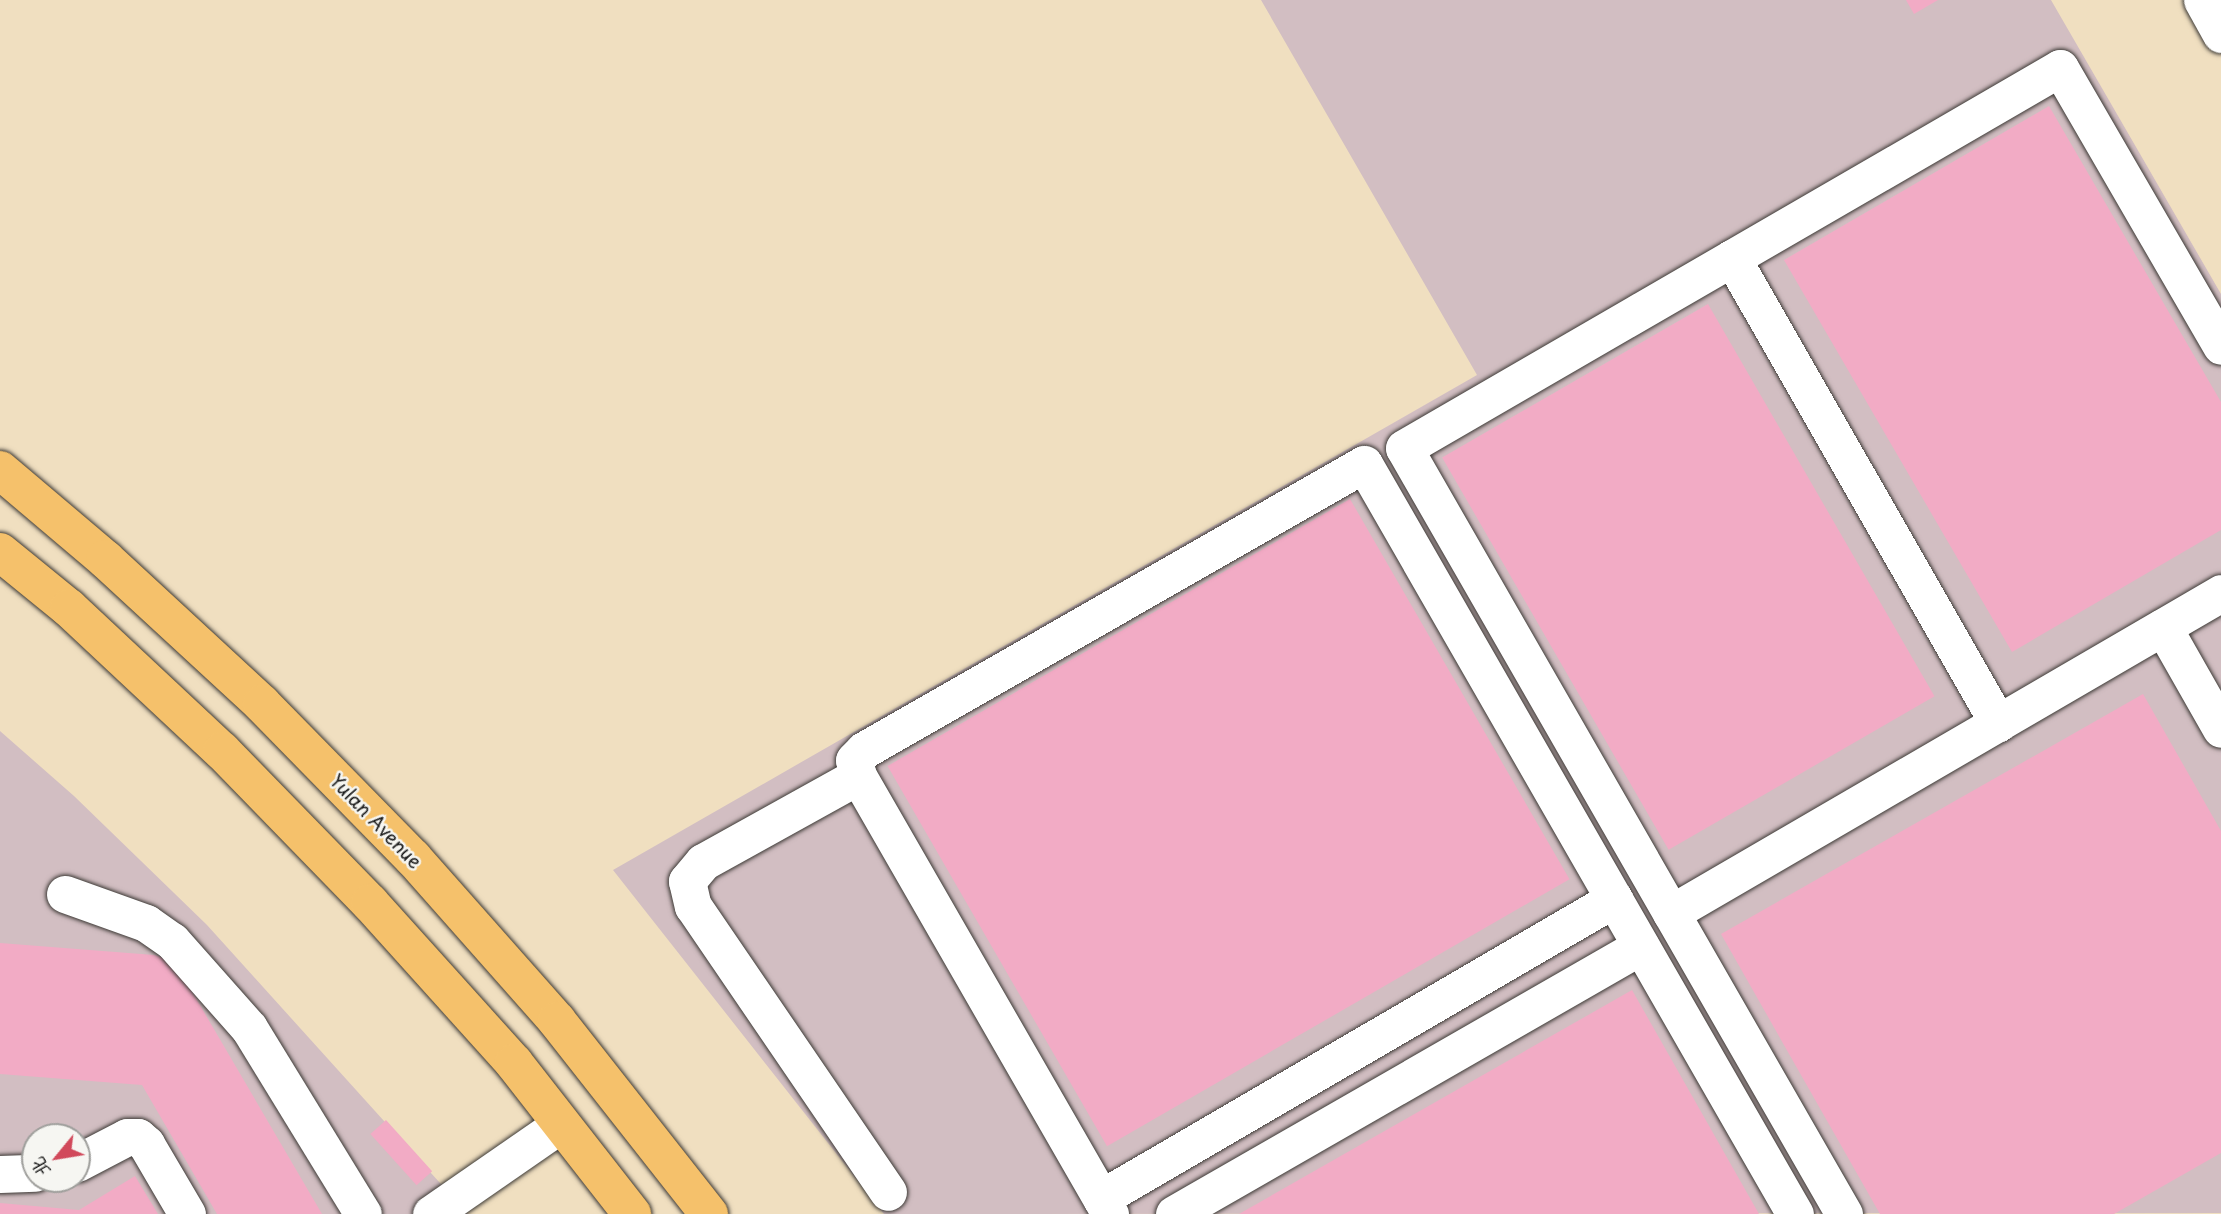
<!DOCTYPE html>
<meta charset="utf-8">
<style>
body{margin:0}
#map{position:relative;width:2221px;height:1214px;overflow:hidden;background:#f0dfc0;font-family:"Playpen Sans","LXGW WenKai TC",sans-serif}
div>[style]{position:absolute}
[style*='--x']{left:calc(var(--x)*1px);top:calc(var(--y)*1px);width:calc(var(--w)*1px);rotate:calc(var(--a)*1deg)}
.industrial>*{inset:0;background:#d2bec2}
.building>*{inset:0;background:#f2abc5;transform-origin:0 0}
.roads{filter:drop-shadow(0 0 2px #3c3935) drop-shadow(0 0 2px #3c3935)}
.minor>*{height:37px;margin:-18.5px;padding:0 18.5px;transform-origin:18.5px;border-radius:18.5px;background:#fff}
.major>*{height:38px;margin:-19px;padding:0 19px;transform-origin:19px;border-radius:19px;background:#f5c16b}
span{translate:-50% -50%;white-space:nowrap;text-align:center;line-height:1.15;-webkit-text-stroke:5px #f6f6f2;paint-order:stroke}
.street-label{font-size:19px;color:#1c1c1c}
.north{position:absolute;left:21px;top:1123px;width:70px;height:70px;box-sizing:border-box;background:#f6f6f2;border:2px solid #9f9f9c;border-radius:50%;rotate:240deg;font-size:19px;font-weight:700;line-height:28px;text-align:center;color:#1c1c1c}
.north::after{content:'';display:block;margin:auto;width:24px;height:32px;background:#d1495b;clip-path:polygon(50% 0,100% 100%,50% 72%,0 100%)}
</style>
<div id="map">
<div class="industrial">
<div style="clip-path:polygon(1261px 0,2051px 0,2221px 294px,2221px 1213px,884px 1214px,613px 870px,1477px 375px)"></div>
<div style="clip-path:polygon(evenodd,0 731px,74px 796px,207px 925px,468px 1214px,0 1214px,0 731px,35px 1137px,77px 1137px,77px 1179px,35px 1179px,35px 1137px)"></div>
</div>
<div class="building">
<div style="clip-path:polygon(1906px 0,1938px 0,1914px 14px)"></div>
<div style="clip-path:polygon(2049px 106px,2221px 402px,2221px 530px,2012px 652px,1784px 260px)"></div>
<div style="left:1708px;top:304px;width:453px;height:307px;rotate:60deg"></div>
<div style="left:1350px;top:499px;width:439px;height:534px;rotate:60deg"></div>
<div style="clip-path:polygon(2143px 694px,2221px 831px,2221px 1153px,2114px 1214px,1880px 1214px,1721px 934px)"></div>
<div style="clip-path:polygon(0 943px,154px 955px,168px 959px,180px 971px,322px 1214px,217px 1214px,142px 1085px,0 1074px)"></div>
<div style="clip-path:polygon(1632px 990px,1759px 1214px,1239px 1214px)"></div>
<div style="left:386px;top:1120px;width:69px;height:21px;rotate:48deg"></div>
<div style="clip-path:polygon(135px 1176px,158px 1214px,0 1214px,0 1203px,79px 1210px)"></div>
</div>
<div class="roads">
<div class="minor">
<div style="--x:2202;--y:0;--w:39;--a:61"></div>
<div style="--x:1732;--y:258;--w:536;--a:60.23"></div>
<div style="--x:2163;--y:627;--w:117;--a:60.4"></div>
<div style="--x:858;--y:776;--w:177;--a:151"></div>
<div style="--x:703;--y:862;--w:25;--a:130"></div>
<div style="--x:687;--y:881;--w:26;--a:77"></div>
<div style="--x:693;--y:906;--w:346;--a:55.7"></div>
<div style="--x:65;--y:894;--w:86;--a:19.7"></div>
<div style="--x:146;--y:923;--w:32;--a:35"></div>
<div style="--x:172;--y:941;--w:116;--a:48.5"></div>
<div style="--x:249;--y:1028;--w:218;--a:58.5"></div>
<div style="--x:1671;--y:913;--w:636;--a:-30.19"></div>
<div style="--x:77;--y:1163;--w:56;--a:-27.5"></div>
<div style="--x:127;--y:1137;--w:11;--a:0"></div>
<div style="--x:138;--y:1137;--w:11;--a:41"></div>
<div style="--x:146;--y:1144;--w:81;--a:59.6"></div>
<div style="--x:0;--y:1174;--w:35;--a:-2"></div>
<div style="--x:1101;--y:1198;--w:594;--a:-30.24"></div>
<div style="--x:431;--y:1214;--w:158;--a:-34.7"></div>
<div style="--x:1110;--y:1214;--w:505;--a:-119.91"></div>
<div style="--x:858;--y:776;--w:16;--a:-104"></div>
<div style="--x:854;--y:760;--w:14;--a:-45"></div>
<div style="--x:864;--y:750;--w:576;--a:-29.77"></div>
<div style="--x:1364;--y:464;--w:865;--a:60.12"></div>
<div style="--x:1174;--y:1214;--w:538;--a:-29.85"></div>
<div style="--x:1844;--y:1214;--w:883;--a:-119.87"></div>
<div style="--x:1404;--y:448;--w:758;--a:-30.08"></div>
<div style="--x:2060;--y:68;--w:321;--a:59.9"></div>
</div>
<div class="major">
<div style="--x:0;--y:470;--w:138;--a:40.3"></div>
<div style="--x:105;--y:559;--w:214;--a:42.7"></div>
<div style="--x:262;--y:704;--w:216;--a:45.6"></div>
<div style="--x:413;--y:858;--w:217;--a:48.5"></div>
<div style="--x:557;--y:1021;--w:246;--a:51.8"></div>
<div style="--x:0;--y:552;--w:89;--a:39.1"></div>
<div style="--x:69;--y:608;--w:209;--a:43.1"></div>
<div style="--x:222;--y:751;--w:212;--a:45.8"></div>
<div style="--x:370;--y:903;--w:215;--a:48"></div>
<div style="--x:514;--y:1063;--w:192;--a:52"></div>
</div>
</div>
<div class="street-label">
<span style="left:376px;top:821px;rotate:46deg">Yulan Avenue</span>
</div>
<div class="north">北</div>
</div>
